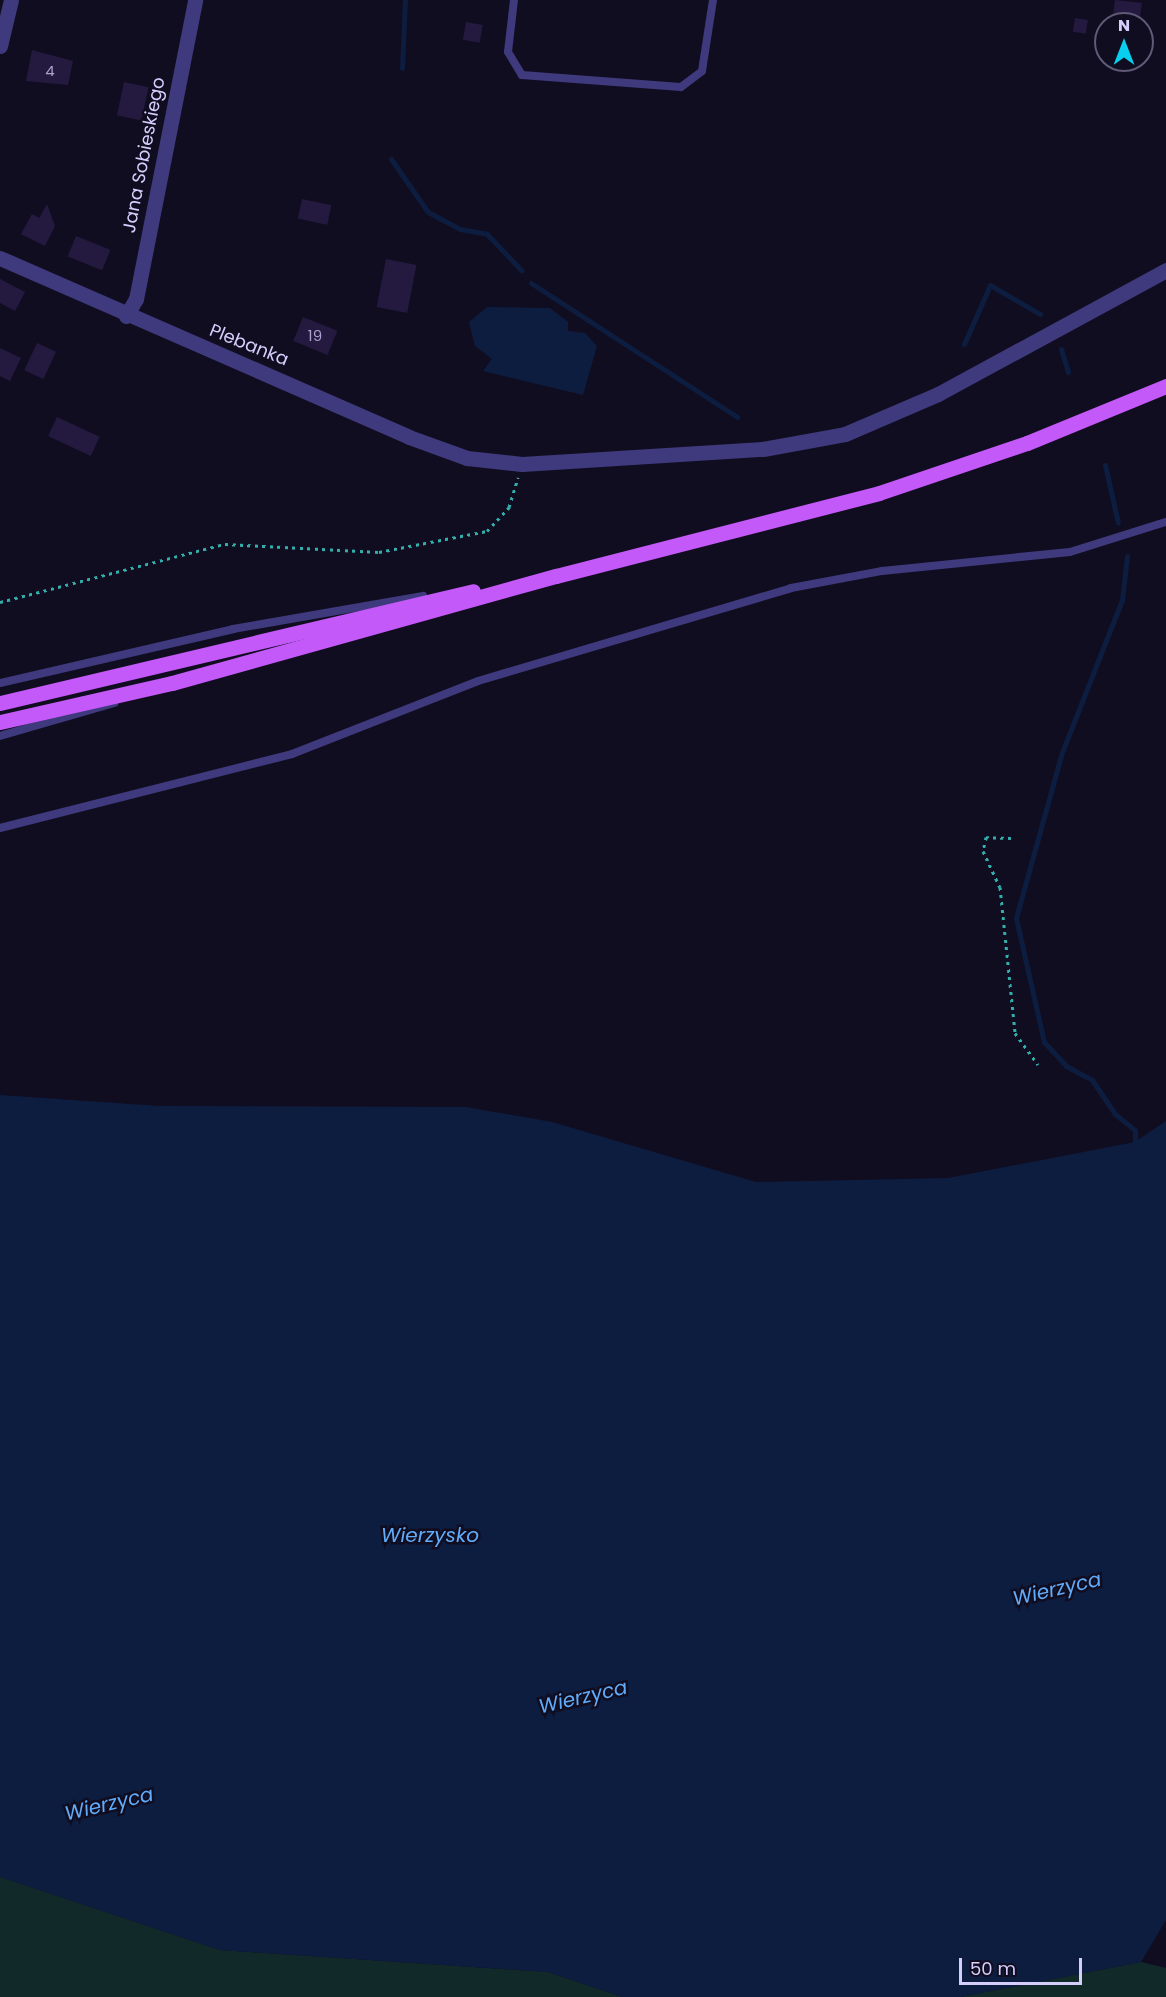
<!DOCTYPE html>
<style>
body{margin:0}
#map{position:relative;width:1166px;height:1997px;overflow:hidden;background:#110d20;font-family:Poppins,sans-serif}
div>[style]{position:absolute}
[style*='--x']{left:calc(var(--x)*1px);top:calc(var(--y)*1px);width:calc(var(--w)*1px);rotate:calc(var(--a)*1deg)}
.green>*{inset:0;background:#112929}
.water>*{inset:0;background:#0d1d40}
.stream>*{height:5px;margin:-2.5px;padding:0 2.5px;transform-origin:2.5px;border-radius:2.5px;background:#0d1d40}
.building>*{inset:0;background:#241a40;transform-origin:0 0}
.path>*{height:3px;margin-top:-1.5px;transform-origin:0;background:repeating-linear-gradient(90deg,#32aeac 0 3px,transparent 0 7.5px)}
.service>*{height:8px;margin:-4px;padding:0 4px;transform-origin:4px;border-radius:4px;background:#3f3a7d}
.minor>*{height:15px;margin:-7.5px;padding:0 7.5px;transform-origin:7.5px;border-radius:7.5px;background:#3f3a7d}
.primary>*{height:15px;margin:-7.5px;padding:0 7.5px;transform-origin:7.5px;border-radius:7.5px;background:#c459f9}
span{translate:-50% -50%;white-space:nowrap;text-align:center;line-height:1.15;-webkit-text-stroke:5px #110d20;paint-order:stroke}
.number-label{font-size:15px;color:#a9a1ce}
.number-label span{-webkit-text-stroke-width:0}
.street-label{font-size:18px;color:#d5cefd}
.water-label{font-size:20px;color:#60acfa;font-style:italic}
.north{position:absolute;left:1094px;top:12px;width:60px;height:60px;box-sizing:border-box;background:#110d20;border:2px solid #5f5a78;border-radius:50%;rotate:0deg;font-size:16px;font-weight:700;line-height:24px;text-align:center;color:#d5cefd}
.north::after{content:'';display:block;margin:auto;width:21px;height:27px;background:#08ceef;clip-path:polygon(50% 0,100% 100%,50% 72%,0 100%)}
.scale{position:absolute;left:959px;top:1958px;width:123px;height:27px;box-sizing:border-box;border:3px solid #d5cefd;border-top:0;padding-left:8px;font-size:18px;line-height:21px;white-space:nowrap;color:#d5cefd;-webkit-text-stroke:4px #110d20;paint-order:stroke}
</style>
<div id="map">
<div class="green">
<div style="clip-path:polygon(0 1877px,220px 1950px,548px 1972px,623px 1997px,0 1997px)"></div>
<div style="clip-path:polygon(1141px 1962px,1166px 1968px,1166px 1997px,960px 1997px)"></div>
</div>
<div class="water">
<div style="clip-path:polygon(487px 307px,550px 308px,568px 322px,568px 331px,585px 333px,597px 346px,583px 395px,483px 371px,492px 359px,475px 346px,469px 322px)"></div>
<div style="clip-path:polygon(0 1095px,159px 1106px,466px 1107px,552px 1122px,756px 1182px,948px 1178px,1135px 1142px,1166px 1121px,1166px 1920px,1141px 1962px,960px 1997px,623px 1997px,548px 1972px,220px 1950px,0 1877px)"></div>
</div>
<div class="stream">
<div style="--x:402;--y:68;--w:68;--a:-87.5"></div>
<div style="--x:391;--y:159;--w:65;--a:55.1"></div>
<div style="--x:428;--y:212;--w:36;--a:28"></div>
<div style="--x:460;--y:229;--w:27;--a:10"></div>
<div style="--x:487;--y:234;--w:50;--a:46.6"></div>
<div style="--x:531;--y:283;--w:246;--a:33"></div>
<div style="--x:964;--y:344;--w:64;--a:-66.2"></div>
<div style="--x:990;--y:285;--w:58;--a:30.1"></div>
<div style="--x:1061;--y:349;--w:24;--a:73"></div>
<div style="--x:1105;--y:465;--w:59;--a:77.4"></div>
<div style="--x:1127;--y:556;--w:44;--a:96.5"></div>
<div style="--x:1122;--y:600;--w:163;--a:111.5"></div>
<div style="--x:1062;--y:752;--w:172;--a:105.5"></div>
<div style="--x:1016;--y:918;--w:127;--a:77.3"></div>
<div style="--x:1044;--y:1042;--w:33;--a:47"></div>
<div style="--x:1066;--y:1066;--w:30;--a:28"></div>
<div style="--x:1092;--y:1080;--w:41;--a:55.9"></div>
<div style="--x:1115;--y:1114;--w:26;--a:39"></div>
<div style="--x:1135;--y:1130;--w:12;--a:90"></div>
</div>
<div class="building">
<div style="clip-path:polygon(1115px 0,1142px 3px,1139px 24px,1126px 24px,1127px 17px,1113px 15px)"></div>
<div style="left:1075px;top:18px;width:13px;height:14px;rotate:9deg"></div>
<div style="left:466px;top:22px;width:17px;height:18px;rotate:10deg"></div>
<div style="clip-path:polygon(32px 50px,73px 61px,68px 85px,26px 81px)"></div>
<div style="left:124px;top:82px;width:25px;height:34px;rotate:12deg"></div>
<div style="left:302px;top:199px;width:30px;height:20px;rotate:12deg"></div>
<div style="clip-path:polygon(47px 204px,55px 226px,45px 246px,21px 234px,32px 214px,39px 218px)"></div>
<div style="left:76px;top:236px;width:37px;height:22px;rotate:22deg"></div>
<div style="left:386px;top:259px;width:31px;height:49px;rotate:11deg"></div>
<div style="clip-path:polygon(0 279px,25px 292px,15px 311px,0 303px)"></div>
<div style="left:303px;top:317px;width:37px;height:26px;rotate:22deg"></div>
<div style="left:37px;top:343px;width:21px;height:30px;rotate:25deg"></div>
<div style="clip-path:polygon(0 348px,21px 358px,10px 381px,0 376px)"></div>
<div style="left:57px;top:417px;width:47px;height:21px;rotate:25deg"></div>
</div>
<div class="path">
<div style="--x:0;--y:602;--w:232;--a:-14.5"></div>
<div style="--x:225;--y:544;--w:154;--a:3"></div>
<div style="--x:379;--y:552;--w:110;--a:-11"></div>
<div style="--x:487;--y:531;--w:33;--a:-47"></div>
<div style="--x:509;--y:507;--w:31;--a:-73"></div>
<div style="--x:1011;--y:838;--w:25;--a:-178"></div>
<div style="--x:986;--y:837;--w:14;--a:102"></div>
<div style="--x:983;--y:851;--w:40;--a:65"></div>
<div style="--x:1000;--y:887;--w:147;--a:84.1"></div>
<div style="--x:1015;--y:1033;--w:39;--a:54"></div>
</div>
<div class="service">
<div style="--x:514;--y:0;--w:52;--a:96.6"></div>
<div style="--x:508;--y:52;--w:27;--a:59"></div>
<div style="--x:522;--y:75;--w:159;--a:4.3"></div>
<div style="--x:681;--y:87;--w:26;--a:-37"></div>
<div style="--x:702;--y:71;--w:72;--a:-81.2"></div>
<div style="--x:0;--y:683;--w:239;--a:-13"></div>
<div style="--x:233;--y:629;--w:193;--a:-9.9"></div>
<div style="--x:0;--y:736;--w:119;--a:-16.1"></div>
<div style="--x:0;--y:828;--w:301;--a:-14.2"></div>
<div style="--x:292;--y:754;--w:200;--a:-21.4"></div>
<div style="--x:478;--y:681;--w:327;--a:-16.5"></div>
<div style="--x:791;--y:588;--w:93;--a:-10.6"></div>
<div style="--x:882;--y:571;--w:189;--a:-5.8"></div>
<div style="--x:1070;--y:552;--w:101;--a:-17.4"></div>
</div>
<div class="minor">
<div style="--x:0;--y:46;--w:47;--a:-76.6"></div>
<div style="--x:0;--y:258;--w:446;--a:23.6"></div>
<div style="--x:409;--y:437;--w:62;--a:19.9"></div>
<div style="--x:467;--y:458;--w:55;--a:6.2"></div>
<div style="--x:522;--y:464;--w:241;--a:-3.6"></div>
<div style="--x:763;--y:449;--w:83;--a:-10.4"></div>
<div style="--x:845;--y:434;--w:101;--a:-23.3"></div>
<div style="--x:938;--y:394;--w:260;--a:-28.5"></div>
<div style="--x:126;--y:316;--w:20;--a:-60"></div>
<div style="--x:136;--y:299;--w:305;--a:-78.8"></div>
</div>
<div class="primary">
<div style="--x:0;--y:703;--w:486;--a:-13.3"></div>
<div style="--x:0;--y:722;--w:176;--a:-12.8"></div>
<div style="--x:172;--y:683;--w:399;--a:-15.6"></div>
<div style="--x:556;--y:576;--w:333;--a:-14.4"></div>
<div style="--x:879;--y:493;--w:156;--a:-18.7"></div>
<div style="--x:1027;--y:443;--w:150;--a:-22.3"></div>
</div>
<div class="number-label">
<span style="left:50px;top:71px">4</span>
<span style="left:315px;top:336px">19</span>
</div>
<div class="street-label">
<span style="left:144px;top:155px;rotate:-79deg">Jana Sobieskiego</span>
<span style="left:249px;top:345px;rotate:22deg">Plebanka</span>
</div>
<div class="water-label">
<span style="left:430px;top:1535px">Wierzysko</span>
<span style="left:1057px;top:1589px;rotate:-13deg">Wierzyca</span>
<span style="left:583px;top:1697px;rotate:-13deg">Wierzyca</span>
<span style="left:109px;top:1804px;rotate:-13deg">Wierzyca</span>
</div>
<div class="north">N</div>
<div class="scale">50 m</div>
</div>
